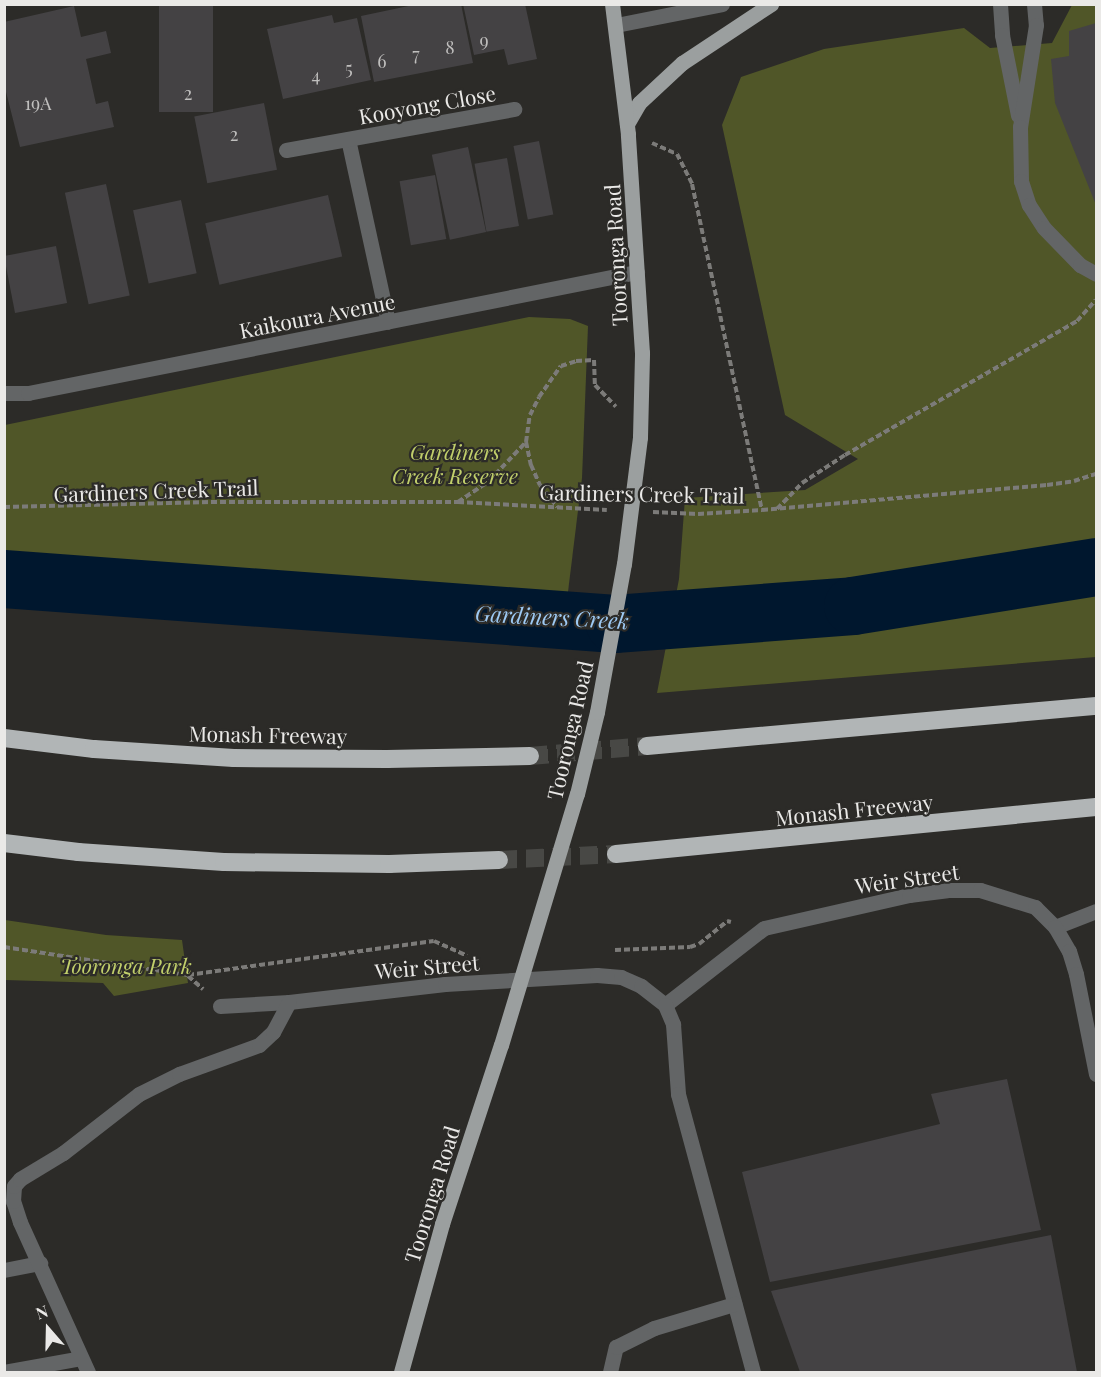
<!DOCTYPE html>
<style>
body{margin:0}
#map{position:relative;width:1101px;height:1377px;overflow:hidden;background:#2c2b28;font-family:"Playfair Display",serif}
div>[style]{position:absolute}
[style*='--x']{left:calc(var(--x)*1px);top:calc(var(--y)*1px);width:calc(var(--w)*1px);rotate:calc(var(--a)*1deg)}
.green>*{inset:0;background:#505628}
.river>*{height:58px;margin:-29px;padding:0 29px;transform-origin:29px;border-radius:29px;background:#00172e}
.building>*{inset:0;background:#444244;transform-origin:0 0}
.highway-tunnel>*{height:18px;margin-top:-9px;transform-origin:0;background:repeating-linear-gradient(90deg,#484845 0 18px,transparent 0 27px)}
.path>*{height:4px;margin-top:-2px;transform-origin:0;background:repeating-linear-gradient(90deg,#7c7b79 0 6px,transparent 0 9px)}
.minor>*{height:15px;margin:-7.5px;padding:0 7.5px;transform-origin:7.5px;border-radius:7.5px;background:#636566}
.major>*{height:15px;margin:-7.5px;padding:0 7.5px;transform-origin:7.5px;border-radius:7.5px;background:#9b9f9f}
.highway>*{height:18px;margin:-9px;padding:0 9px;transform-origin:9px;border-radius:9px;background:#b1b5b6}
span{translate:-50% -50%;white-space:nowrap;text-align:center;line-height:1.15;-webkit-text-stroke:4.5px #2c2b28;paint-order:stroke}
.number-label{font-size:18px;color:#c0bfbe}
.number-label span{-webkit-text-stroke-width:0}
.street-label{font-size:21px;color:#eae9e7}
.park-label{font-size:21px;color:#c1cf6b;font-style:italic}
.water-label{font-size:22px;color:#9ecaf4;font-style:italic}
.frame{position:absolute;inset:0;border:6px solid #eae9e7;pointer-events:none}
.north{position:absolute;left:18px;top:1299px;width:60px;height:60px;-webkit-text-stroke:4px #2c2b28;paint-order:stroke;rotate:340deg;font-size:16px;font-weight:700;line-height:24px;text-align:center;color:#eae9e7}
.north::after{content:'';display:block;margin:auto;width:21px;height:27px;background:#eae9e7;clip-path:polygon(50% 0,100% 100%,50% 72%,0 100%)}
</style>
<div id="map">
<div class="green">
<div style="clip-path:polygon(1072px 5px,1096px 5px,1096px 657px,657px 693px,679px 579px,685px 498px,805px 490px,858px 459px,785px 415px,722px 125px,741px 77px,824px 49px,964px 28px,990px 48px,1052px 43px)"></div>
<div style="clip-path:polygon(529px 317px,570px 319px,588px 326px,582px 478px,567px 600px,123px 565px,5px 553px,5px 425px)"></div>
<div style="clip-path:polygon(5px 920px,106px 935px,182px 940px,188px 983px,114px 996px,103px 983px,5px 980px)"></div>
</div>
<div class="river">
<div style="--x:4;--y:579;--w:613;--a:4.21"></div>
<div style="--x:615;--y:624;--w:239;--a:-4.3"></div>
<div style="--x:853;--y:606;--w:246;--a:-9.1"></div>
</div>
<div class="building">
<div style="left:159px;top:4px;width:54px;height:108px"></div>
<div style="clip-path:polygon(418px 4px,461px 4px,473px 63px,374px 82px,361px 16px)"></div>
<div style="clip-path:polygon(463px 4px,525px 4px,537px 59px,508px 65px,504px 49px,474px 55px)"></div>
<div style="clip-path:polygon(74px 6px,81px 37px,106px 31px,111px 53px,86px 59px,96px 104px,108px 101px,114px 127px,20px 147px,4px 84px,4px 22px)"></div>
<div style="clip-path:polygon(332px 15px,334px 23px,357px 18px,371px 80px,283px 99px,267px 29px)"></div>
<div style="clip-path:polygon(1096px 23px,1096px 205px,1055px 103px,1051px 59px,1069px 56px,1069px 31px)"></div>
<div style="left:264px;top:103px;width:68px;height:71px;rotate:79deg"></div>
<div style="left:539px;top:141px;width:75px;height:26px;rotate:79deg"></div>
<div style="left:468px;top:147px;width:87px;height:37px;rotate:78deg"></div>
<div style="left:507px;top:158px;width:69px;height:33px;rotate:80deg"></div>
<div style="left:435px;top:175px;width:65px;height:36px;rotate:80deg"></div>
<div style="left:106px;top:184px;width:114px;height:42px;rotate:78deg"></div>
<div style="left:328px;top:195px;width:63px;height:126px;rotate:77deg"></div>
<div style="left:181px;top:200px;width:75px;height:49px;rotate:78deg"></div>
<div style="left:56px;top:246px;width:58px;height:53px;rotate:79deg"></div>
<div style="clip-path:polygon(1007px 1079px,1041px 1230px,770px 1282px,742px 1172px,940px 1124px,931px 1094px)"></div>
<div style="clip-path:polygon(1051px 1235px,1077px 1372px,800px 1372px,771px 1291px)"></div>
</div>
<div class="highway-tunnel">
<div style="--x:530;--y:756;--w:117;--a:-4.9"></div>
<div style="--x:499;--y:860;--w:117;--a:-2.9"></div>
</div>
<div class="path">
<div style="--x:652;--y:143;--w:27;--a:24"></div>
<div style="--x:677;--y:154;--w:34;--a:63"></div>
<div style="--x:692;--y:184;--w:333;--a:77.9"></div>
<div style="--x:526;--y:442;--w:24;--a:78"></div>
<div style="--x:531;--y:465;--w:22;--a:66"></div>
<div style="--x:540;--y:485;--w:28;--a:52"></div>
<div style="--x:458;--y:502;--w:37;--a:-34"></div>
<div style="--x:489;--y:481;--w:54;--a:-46.5"></div>
<div style="--x:526;--y:442;--w:27;--a:-82"></div>
<div style="--x:530;--y:415;--w:20;--a:-63"></div>
<div style="--x:539;--y:397;--w:38;--a:-55"></div>
<div style="--x:561;--y:366;--w:16;--a:-18"></div>
<div style="--x:576;--y:361;--w:18;--a:-3"></div>
<div style="--x:594;--y:360;--w:25;--a:88"></div>
<div style="--x:595;--y:385;--w:30;--a:46"></div>
<div style="--x:4;--y:507;--w:207;--a:-1.4"></div>
<div style="--x:211;--y:502;--w:247;--a:0"></div>
<div style="--x:458;--y:502;--w:149;--a:3.1"></div>
<div style="--x:777;--y:509;--w:36;--a:-46"></div>
<div style="--x:802;--y:483;--w:51;--a:-33.1"></div>
<div style="--x:845;--y:455;--w:268;--a:-30"></div>
<div style="--x:1077;--y:321;--w:28;--a:-48"></div>
<div style="--x:653;--y:512;--w:45;--a:2.5"></div>
<div style="--x:698;--y:514;--w:64;--a:-3.6"></div>
<div style="--x:762;--y:510;--w:286;--a:-5"></div>
<div style="--x:1047;--y:485;--w:27;--a:-8"></div>
<div style="--x:1074;--y:481;--w:23;--a:-18"></div>
<div style="--x:4;--y:947;--w:186;--a:8.7"></div>
<div style="--x:188;--y:975;--w:248;--a:-7.9"></div>
<div style="--x:434;--y:941;--w:36;--a:24"></div>
<div style="--x:615;--y:950;--w:75;--a:-2.3"></div>
<div style="--x:690;--y:947;--w:9;--a:-18"></div>
<div style="--x:699;--y:944;--w:36;--a:-39"></div>
<div style="--x:727;--y:921;--w:4;--a:14"></div>
<div style="--x:188;--y:976;--w:20;--a:41"></div>
</div>
<div class="minor">
<div style="--x:1000;--y:4;--w:31;--a:86"></div>
<div style="--x:1002;--y:35;--w:82;--a:78.7"></div>
<div style="--x:1034;--y:4;--w:21;--a:85"></div>
<div style="--x:1036;--y:25;--w:103;--a:98.9"></div>
<div style="--x:1020;--y:127;--w:54;--a:88.9"></div>
<div style="--x:1021;--y:181;--w:25;--a:72"></div>
<div style="--x:1029;--y:205;--w:27;--a:57"></div>
<div style="--x:1044;--y:228;--w:52;--a:45.8"></div>
<div style="--x:1080;--y:265;--w:18;--a:29"></div>
<div style="--x:616;--y:25;--w:108;--a:-11.2"></div>
<div style="--x:348;--y:139;--w:187;--a:77.7"></div>
<div style="--x:286;--y:150;--w:232;--a:-10.2"></div>
<div style="--x:4;--y:393;--w:24;--a:0"></div>
<div style="--x:28;--y:393;--w:621;--a:-11.24"></div>
<div style="--x:1055;--y:927;--w:44;--a:-21.3"></div>
<div style="--x:665;--y:1005;--w:125;--a:-37.9"></div>
<div style="--x:764;--y:928;--w:149;--a:-12.8"></div>
<div style="--x:909;--y:895;--w:38;--a:-7"></div>
<div style="--x:947;--y:890;--w:33;--a:0"></div>
<div style="--x:980;--y:890;--w:58;--a:17.2"></div>
<div style="--x:1035;--y:907;--w:28;--a:45"></div>
<div style="--x:1055;--y:927;--w:28;--a:60"></div>
<div style="--x:1069;--y:951;--w:24;--a:73"></div>
<div style="--x:1076;--y:974;--w:102;--a:78.7"></div>
<div style="--x:220;--y:1006;--w:69;--a:-3.3"></div>
<div style="--x:289;--y:1002;--w:157;--a:-6.6"></div>
<div style="--x:445;--y:984;--w:152;--a:-3.4"></div>
<div style="--x:597;--y:975;--w:24;--a:5"></div>
<div style="--x:621;--y:977;--w:22;--a:24"></div>
<div style="--x:641;--y:986;--w:31;--a:38"></div>
<div style="--x:665;--y:1005;--w:21;--a:67"></div>
<div style="--x:673;--y:1024;--w:70;--a:85.9"></div>
<div style="--x:678;--y:1094;--w:288;--a:74.9"></div>
<div style="--x:4;--y:1270;--w:37;--a:-11"></div>
<div style="--x:4;--y:1372;--w:78;--a:-10.3"></div>
<div style="--x:88;--y:1372;--w:165;--a:-114.4"></div>
<div style="--x:20;--y:1222;--w:22;--a:-108"></div>
<div style="--x:13;--y:1201;--w:15;--a:-86"></div>
<div style="--x:14;--y:1186;--w:9;--a:-49"></div>
<div style="--x:20;--y:1179;--w:50;--a:-31.2"></div>
<div style="--x:63;--y:1153;--w:96;--a:-37.8"></div>
<div style="--x:139;--y:1094;--w:45;--a:-26.6"></div>
<div style="--x:179;--y:1074;--w:85;--a:-19.9"></div>
<div style="--x:259;--y:1045;--w:19;--a:-43"></div>
<div style="--x:273;--y:1032;--w:34;--a:-62"></div>
<div style="--x:610;--y:1372;--w:26;--a:-77"></div>
<div style="--x:616;--y:1347;--w:42;--a:-26.6"></div>
<div style="--x:654;--y:1328;--w:84;--a:-16.7"></div>
</div>
<div class="major">
<div style="--x:627;--y:124;--w:24;--a:-60"></div>
<div style="--x:639;--y:103;--w:59;--a:-42.9"></div>
<div style="--x:682;--y:63;--w:107;--a:-33.5"></div>
<div style="--x:401;--y:1372;--w:154;--a:-74.5"></div>
<div style="--x:442;--y:1224;--w:188;--a:-71.8"></div>
<div style="--x:501;--y:1045;--w:262;--a:-73.2"></div>
<div style="--x:577;--y:794;--w:84;--a:-76.3"></div>
<div style="--x:597;--y:712;--w:150;--a:-79.7"></div>
<div style="--x:624;--y:564;--w:128;--a:-82.8"></div>
<div style="--x:640;--y:437;--w:84;--a:-88.6"></div>
<div style="--x:642;--y:353;--w:219;--a:-93.7"></div>
<div style="--x:628;--y:134;--w:131;--a:-97"></div>
</div>
<div class="highway">
<div style="--x:4;--y:738;--w:91;--a:7"></div>
<div style="--x:94;--y:749;--w:140;--a:3.7"></div>
<div style="--x:234;--y:758;--w:153;--a:0.4"></div>
<div style="--x:387;--y:759;--w:143;--a:-1.2"></div>
<div style="--x:647;--y:746;--w:451;--a:-5.1"></div>
<div style="--x:4;--y:843;--w:75;--a:6.9"></div>
<div style="--x:78;--y:852;--w:146;--a:3.9"></div>
<div style="--x:224;--y:862;--w:165;--a:0.7"></div>
<div style="--x:389;--y:864;--w:110;--a:-2.1"></div>
<div style="--x:616;--y:854;--w:482;--a:-5.6"></div>
</div>
<div class="number-label">
<span style="left:484px;top:40px">9</span>
<span style="left:450px;top:47px">8</span>
<span style="left:416px;top:54px">7</span>
<span style="left:382px;top:61px">6</span>
<span style="left:349px;top:68px">5</span>
<span style="left:316px;top:75px">4</span>
<span style="left:188px;top:93px">2</span>
<span style="left:38px;top:103px">19A</span>
<span style="left:234px;top:134px">2</span>
</div>
<div class="street-label">
<span style="left:427px;top:104px;rotate:-10deg">Kooyong Close</span>
<span style="left:615px;top:255px;rotate:-93deg">Tooronga Road</span>
<span style="left:317px;top:315px;rotate:-11deg">Kaikoura Avenue</span>
<span style="left:156px;top:490px;rotate:-2deg">Gardiners Creek Trail</span>
<span style="left:642px;top:493px;rotate:1deg">Gardiners Creek Trail</span>
<span style="left:569px;top:730px;rotate:-77deg">Tooronga Road</span>
<span style="left:268px;top:734px;rotate:1deg">Monash Freeway</span>
<span style="left:854px;top:809px;rotate:-6deg">Monash Freeway</span>
<span style="left:907px;top:878px;rotate:-8deg">Weir Street</span>
<span style="left:427px;top:966px;rotate:-5deg">Weir Street</span>
<span style="left:431px;top:1194px;rotate:-73deg">Tooronga Road</span>
</div>
<div class="park-label">
<span style="left:455px;top:463px">Gardiners<br>Creek Reserve</span>
<span style="left:126px;top:965px">Tooronga Park</span>
</div>
<div class="water-label">
<span style="left:552px;top:617px;rotate:3deg">Gardiners Creek</span>
</div>
<div class="frame"></div>
<div class="north">N</div>
</div>
